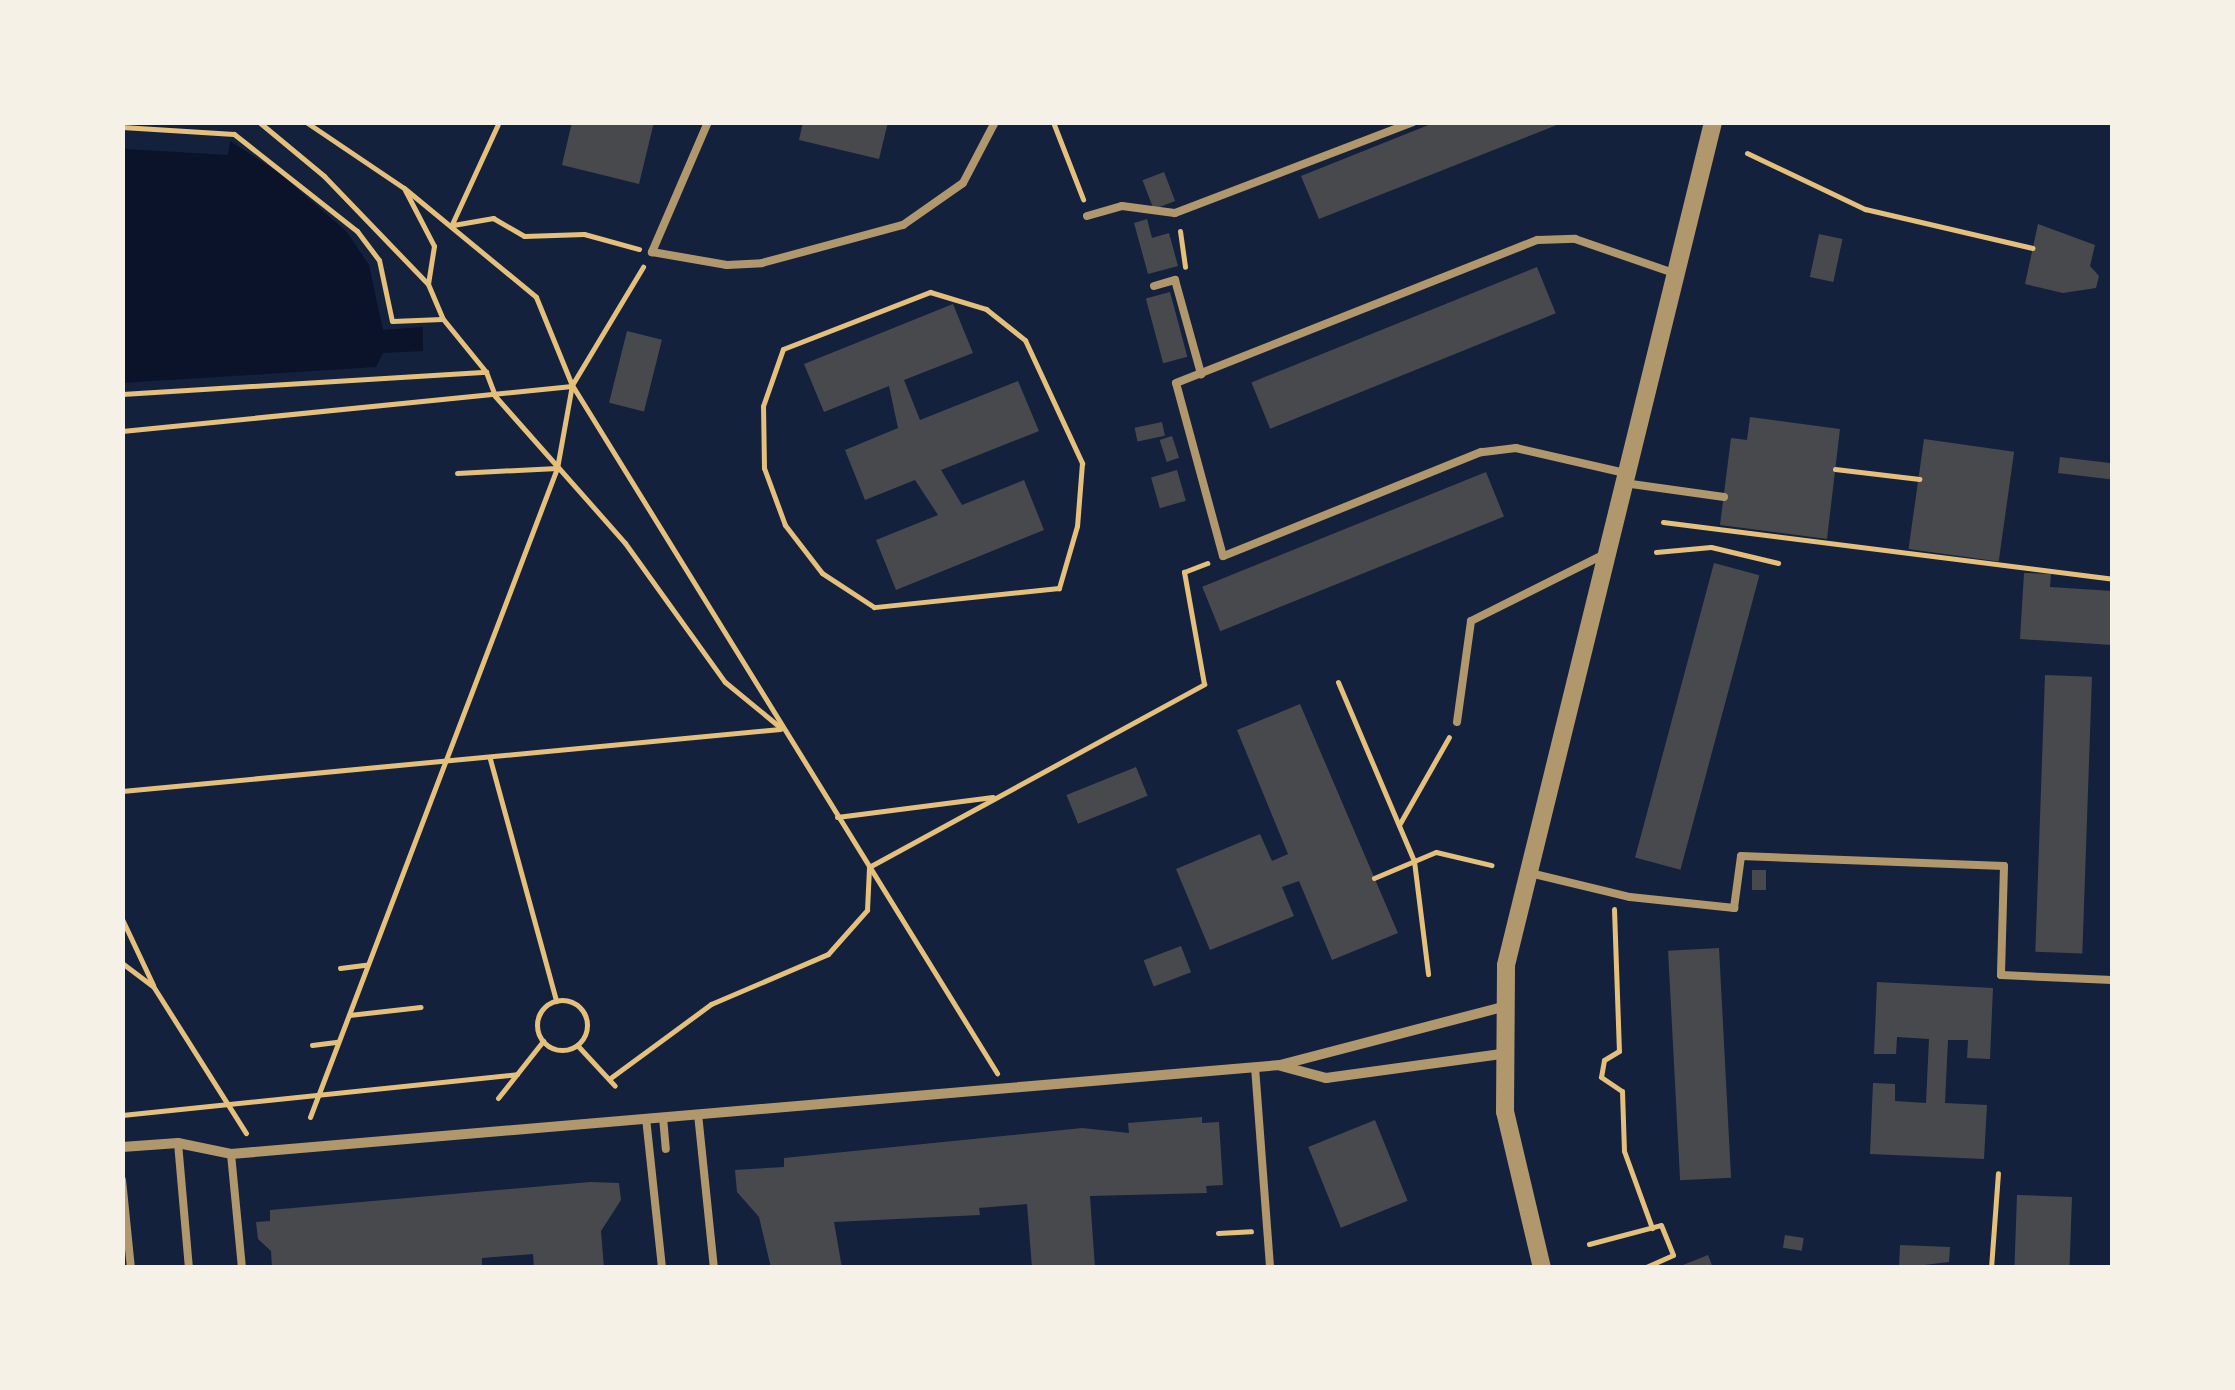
<!DOCTYPE html>
<style>
body{margin:0}
#map{position:relative;width:2235px;height:1390px;overflow:hidden;background:#14213d;font-family:"Noto Sans",sans-serif}
div>[style]{position:absolute}
[style*='--x']{left:calc(var(--x)*1px);top:calc(var(--y)*1px);width:calc(var(--w)*1px);rotate:calc(var(--a)*1deg)}
.water>*{inset:0;background:#0b132b}
.building>*{inset:0;background:#48494c;transform-origin:0 0}
.path>*{height:5px;margin:-2.5px;padding:0 2.5px;transform-origin:2.5px;border-radius:2.5px;background:#e5c07b}
.path>.ring{margin:-2.5px;padding:0;box-sizing:content-box;background:none;border:5px solid #e5c07b;border-radius:50%}
.service>*{height:8px;margin:-4px;padding:0 4px;transform-origin:4px;border-radius:4px;background:#b1986c}
.minor>*{height:10px;margin:-5px;padding:0 5px;transform-origin:5px;border-radius:5px;background:#b1986c}
.tertiary>*{height:18px;margin:-9px;padding:0 9px;transform-origin:9px;border-radius:9px;background:#b1986c}
span{translate:-50% -50%;white-space:nowrap;text-align:center;line-height:1.15;-webkit-text-stroke:10px #f6f1e7;paint-order:stroke}
.frame{position:absolute;inset:0;border:125px solid #f6f1e7;pointer-events:none}
</style>
<div id="map">
<div class="water">
<div style="clip-path:polygon(122px 141px,126px 149px,228px 155px,230px 141px,278px 172px,347px 232px,369px 265px,383px 330px,423px 327px,423px 351px,383px 353px,376px 367px,123px 383px)"></div>
</div>
<div class="building">
<div style="clip-path:polygon(572px 122px,654px 122px,639px 184px,562px 165px)"></div>
<div style="clip-path:polygon(803px 122px,888px 122px,879px 159px,799px 140px)"></div>
<div style="clip-path:polygon(1436px 122px,1562px 123px,1319px 219px,1301px 176px)"></div>
<div style="left:1164px;top:172px;width:31px;height:23px;rotate:69deg"></div>
<div style="clip-path:polygon(1147px 219px,1152px 238px,1169px 233px,1178px 266px,1148px 274px,1134px 223px)"></div>
<div style="clip-path:polygon(2038px 224px,2095px 245px,2090px 266px,2099px 276px,2096px 288px,2063px 293px,2025px 284px)"></div>
<div style="left:1819px;top:234px;width:24px;height:44px;rotate:12deg"></div>
<div style="left:1537px;top:267px;width:50px;height:308px;rotate:68deg"></div>
<div style="left:1170px;top:292px;width:67px;height:25px;rotate:75deg"></div>
<div style="clip-path:polygon(953px 304px,973px 353px,904px 380px,920px 420px,1018px 381px,1039px 431px,941px 470px,962px 505px,1024px 480px,1044px 530px,896px 590px,876px 540px,938px 515px,915px 480px,865px 500px,845px 450px,898px 428px,889px 386px,824px 412px,804px 364px)"></div>
<div style="left:627px;top:331px;width:36px;height:74px;rotate:14deg"></div>
<div style="clip-path:polygon(1750px 417px,1840px 429px,1827px 539px,1720px 525px,1731px 438px,1747px 440px)"></div>
<div style="left:1162px;top:422px;width:14px;height:28px;rotate:78deg"></div>
<div style="left:1172px;top:436px;width:23px;height:13px;rotate:72deg"></div>
<div style="left:1924px;top:439px;width:91px;height:111px;rotate:8deg"></div>
<div style="left:2060px;top:457px;width:52px;height:16px;rotate:7deg"></div>
<div style="left:1177px;top:470px;width:32px;height:27px;rotate:74deg"></div>
<div style="left:1486px;top:472px;width:48px;height:306px;rotate:68deg"></div>
<div style="left:1714px;top:563px;width:47px;height:305px;rotate:15deg"></div>
<div style="clip-path:polygon(2024px 573px,2051px 574px,2050px 587px,2112px 591px,2112px 645px,2020px 639px)"></div>
<div style="left:2045px;top:675px;width:47px;height:277px;rotate:2deg"></div>
<div style="clip-path:polygon(1300px 704px,1398px 933px,1332px 960px,1299px 881px,1282px 887px,1294px 916px,1210px 950px,1176px 869px,1260px 834px,1272px 861px,1288px 854px,1237px 730px)"></div>
<div style="left:1136px;top:767px;width:31px;height:75px;rotate:68deg"></div>
<div style="left:1752px;top:870px;width:14px;height:20px"></div>
<div style="left:1181px;top:946px;width:28px;height:40px;rotate:69deg"></div>
<div style="left:1719px;top:948px;width:230px;height:51px;rotate:87deg"></div>
<div style="clip-path:polygon(1877px 982px,1993px 988px,1990px 1059px,1967px 1058px,1968px 1040px,1948px 1040px,1945px 1103px,1987px 1105px,1984px 1159px,1870px 1154px,1873px 1083px,1895px 1084px,1895px 1101px,1926px 1103px,1929px 1039px,1897px 1037px,1896px 1054px,1874px 1054px)"></div>
<div style="clip-path:polygon(1202px 1117px,1202px 1123px,1219px 1122px,1223px 1185px,1206px 1186px,1207px 1193px,1090px 1196px,1095px 1268px,1032px 1268px,1027px 1204px,979px 1208px,980px 1215px,834px 1222px,842px 1268px,771px 1268px,759px 1217px,737px 1192px,735px 1170px,784px 1167px,784px 1158px,1082px 1128px,1129px 1133px,1128px 1123px)"></div>
<div style="left:1375px;top:1120px;width:87px;height:72px;rotate:68deg"></div>
<div style="clip-path:polygon(590px 1182px,619px 1183px,621px 1200px,601px 1231px,604px 1268px,534px 1268px,533px 1254px,482px 1258px,482px 1265px,467px 1268px,272px 1268px,271px 1251px,258px 1239px,256px 1222px,270px 1221px,270px 1210px)"></div>
<div style="left:2017px;top:1195px;width:55px;height:73px;rotate:2deg"></div>
<div style="left:1785px;top:1235px;width:19px;height:13px;rotate:9deg"></div>
<div style="clip-path:polygon(1900px 1245px,1950px 1247px,1949px 1262px,1899px 1268px)"></div>
<div style="clip-path:polygon(1708px 1255px,1713px 1268px,1678px 1268px,1678px 1267px)"></div>
</div>
<div class="path">
<div style="--x:259;--y:122;--w:85;--a:39.7"></div>
<div style="--x:324;--y:176;--w:150;--a:46.1"></div>
<div style="--x:428;--y:284;--w:38;--a:67"></div>
<div style="--x:443;--y:319;--w:68;--a:50.9"></div>
<div style="--x:486;--y:372;--w:26;--a:69"></div>
<div style="--x:495;--y:396;--w:196;--a:48.5"></div>
<div style="--x:625;--y:543;--w:171;--a:54.3"></div>
<div style="--x:725;--y:682;--w:72;--a:39.4"></div>
<div style="--x:306;--y:122;--w:118;--a:34"></div>
<div style="--x:404;--y:188;--w:171;--a:39.5"></div>
<div style="--x:536;--y:297;--w:95;--a:67.8"></div>
<div style="--x:572;--y:385;--w:809;--a:58.3"></div>
<div style="--x:1053;--y:122;--w:83;--a:68.7"></div>
<div style="--x:122;--y:127;--w:112;--a:3.6"></div>
<div style="--x:234;--y:134;--w:157;--a:38.3"></div>
<div style="--x:357;--y:231;--w:36;--a:53"></div>
<div style="--x:379;--y:260;--w:62;--a:78"></div>
<div style="--x:392;--y:321;--w:50;--a:-2.3"></div>
<div style="--x:1747;--y:153;--w:131;--a:25.4"></div>
<div style="--x:1865;--y:209;--w:172;--a:13.1"></div>
<div style="--x:405;--y:190;--w:63;--a:62.6"></div>
<div style="--x:434;--y:246;--w:38;--a:99"></div>
<div style="--x:452;--y:224;--w:112;--a:-65.3"></div>
<div style="--x:453;--y:225;--w:41;--a:-9.9"></div>
<div style="--x:493;--y:218;--w:36;--a:30"></div>
<div style="--x:524;--y:236;--w:60;--a:-1.9"></div>
<div style="--x:584;--y:234;--w:57;--a:15.3"></div>
<div style="--x:1180;--y:231;--w:36;--a:82"></div>
<div style="--x:930;--y:292;--w:59;--a:16.9"></div>
<div style="--x:986;--y:309;--w:50;--a:38.5"></div>
<div style="--x:1025;--y:340;--w:136;--a:65.1"></div>
<div style="--x:1082;--y:463;--w:63;--a:94.5"></div>
<div style="--x:1077;--y:526;--w:65;--a:106.2"></div>
<div style="--x:1059;--y:588;--w:186;--a:174.1"></div>
<div style="--x:874;--y:607;--w:62;--a:-146.8"></div>
<div style="--x:822;--y:573;--w:61;--a:-127.6"></div>
<div style="--x:785;--y:525;--w:61;--a:-110.2"></div>
<div style="--x:764;--y:468;--w:62;--a:-90.9"></div>
<div style="--x:763;--y:406;--w:60;--a:-70.7"></div>
<div style="--x:783;--y:349;--w:158;--a:-21.2"></div>
<div style="--x:122;--y:394;--w:365;--a:-3.5"></div>
<div style="--x:122;--y:431;--w:452;--a:-5.7"></div>
<div style="--x:1835;--y:469;--w:85;--a:6.8"></div>
<div style="--x:457;--y:473;--w:100;--a:-2.9"></div>
<div style="--x:1663;--y:522;--w:453;--a:7.2"></div>
<div style="--x:1656;--y:552;--w:55;--a:-5.2"></div>
<div style="--x:1711;--y:547;--w:69;--a:13.4"></div>
<div style="--x:1338;--y:682;--w:194;--a:67"></div>
<div style="--x:1414;--y:861;--w:114;--a:82.9"></div>
<div style="--x:490;--y:759;--w:251;--a:74.7"></div>
<div style="--x:122;--y:791;--w:661;--a:-5.38"></div>
<div style="--x:837;--y:817;--w:157;--a:-7.3"></div>
<div style="--x:1399;--y:825;--w:101;--a:-60.4"></div>
<div style="--x:1374;--y:878;--w:67;--a:-22.8"></div>
<div style="--x:1436;--y:852;--w:57;--a:13.3"></div>
<div style="--x:1614;--y:909;--w:142;--a:88"></div>
<div style="--x:1619;--y:1051;--w:17;--a:149"></div>
<div style="--x:1604;--y:1060;--w:17;--a:100"></div>
<div style="--x:1601;--y:1077;--w:25;--a:34"></div>
<div style="--x:1622;--y:1091;--w:60;--a:88.1"></div>
<div style="--x:1624;--y:1151;--w:82;--a:70"></div>
<div style="--x:122;--y:919;--w:73;--a:64.8"></div>
<div style="--x:122;--y:963;--w:39;--a:37"></div>
<div style="--x:153;--y:986;--w:174;--a:57.7"></div>
<div style="--x:340;--y:968;--w:26;--a:-7"></div>
<div class="ring" style="left:537px;top:1000px;width:45px;height:45px"></div>
<div style="--x:349;--y:1015;--w:72;--a:-6.3"></div>
<div style="--x:312;--y:1045;--w:26;--a:-7"></div>
<div style="--x:578;--y:1046;--w:54;--a:47.2"></div>
<div style="--x:609;--y:1079;--w:127;--a:-36.3"></div>
<div style="--x:711;--y:1004;--w:127;--a:-23.1"></div>
<div style="--x:828;--y:954;--w:59;--a:-48.4"></div>
<div style="--x:867;--y:910;--w:43;--a:-87.3"></div>
<div style="--x:869;--y:867;--w:382;--a:-28.6"></div>
<div style="--x:1204;--y:684;--w:114;--a:-100.1"></div>
<div style="--x:1184;--y:572;--w:25;--a:-21"></div>
<div style="--x:498;--y:1098;--w:73;--a:-51.7"></div>
<div style="--x:122;--y:1115;--w:397;--a:-5.9"></div>
<div style="--x:310;--y:1117;--w:694;--a:-69.16"></div>
<div style="--x:557;--y:468;--w:84;--a:-79.8"></div>
<div style="--x:572;--y:385;--w:138;--a:-59"></div>
<div style="--x:1218;--y:1233;--w:33;--a:-3"></div>
<div style="--x:1589;--y:1244;--w:74;--a:-14.8"></div>
<div style="--x:1661;--y:1225;--w:32;--a:68"></div>
<div style="--x:1673;--y:1255;--w:32;--a:156"></div>
<div style="--x:1991;--y:1268;--w:95;--a:-85.8"></div>
</div>
<div class="service">
<div style="--x:708;--y:122;--w:142;--a:113.3"></div>
<div style="--x:652;--y:252;--w:76;--a:9.8"></div>
<div style="--x:727;--y:265;--w:35;--a:-3"></div>
<div style="--x:762;--y:263;--w:146;--a:-15.1"></div>
<div style="--x:903;--y:225;--w:73;--a:-35"></div>
<div style="--x:963;--y:183;--w:69;--a:-62.3"></div>
<div style="--x:1087;--y:216;--w:36;--a:-16"></div>
<div style="--x:1122;--y:206;--w:53;--a:7.5"></div>
<div style="--x:1175;--y:213;--w:255;--a:-20.9"></div>
<div style="--x:1154;--y:286;--w:22;--a:-16"></div>
<div style="--x:1175;--y:280;--w:98;--a:74.5"></div>
<div style="--x:1625;--y:473;--w:112;--a:-167.1"></div>
<div style="--x:1516;--y:448;--w:35;--a:173"></div>
<div style="--x:1481;--y:452;--w:278;--a:158"></div>
<div style="--x:1223;--y:556;--w:179;--a:-105.2"></div>
<div style="--x:1176;--y:383;--w:389;--a:-21.6"></div>
<div style="--x:1538;--y:240;--w:37;--a:-2"></div>
<div style="--x:1575;--y:239;--w:105;--a:19"></div>
<div style="--x:1624;--y:483;--w:101;--a:8"></div>
<div style="--x:1457;--y:722;--w:102;--a:-82.1"></div>
<div style="--x:1471;--y:621;--w:150;--a:-26.6"></div>
<div style="--x:1530;--y:873;--w:103;--a:13.5"></div>
<div style="--x:1630;--y:897;--w:105;--a:6"></div>
<div style="--x:1734;--y:908;--w:52;--a:-82.3"></div>
<div style="--x:1741;--y:856;--w:263;--a:2.2"></div>
<div style="--x:2004;--y:866;--w:109;--a:91.6"></div>
<div style="--x:2001;--y:975;--w:111;--a:2.6"></div>
<div style="--x:1255;--y:1067;--w:202;--a:85.7"></div>
<div style="--x:698;--y:1114;--w:155;--a:84.1"></div>
<div style="--x:663;--y:1117;--w:32;--a:85"></div>
<div style="--x:646;--y:1118;--w:151;--a:83.9"></div>
<div style="--x:178;--y:1143;--w:125;--a:85"></div>
<div style="--x:231;--y:1154;--w:115;--a:84.5"></div>
<div style="--x:122;--y:1180;--w:88;--a:84.2"></div>
</div>
<div class="minor">
<div style="--x:1281;--y:1066;--w:47;--a:14.9"></div>
<div style="--x:1326;--y:1078;--w:177;--a:-7.8"></div>
<div style="--x:122;--y:1147;--w:56;--a:-4.1"></div>
<div style="--x:178;--y:1143;--w:54;--a:11.7"></div>
<div style="--x:231;--y:1154;--w:1053;--a:-4.85"></div>
<div style="--x:1280;--y:1065;--w:229;--a:-14.6"></div>
</div>
<div class="tertiary">
<div style="--x:1542;--y:1268;--w:160;--a:-103.3"></div>
<div style="--x:1505;--y:1112;--w:147;--a:-89.6"></div>
<div style="--x:1506;--y:965;--w:868;--a:-76.2"></div>
</div>
<div class="frame"></div>
</div>
